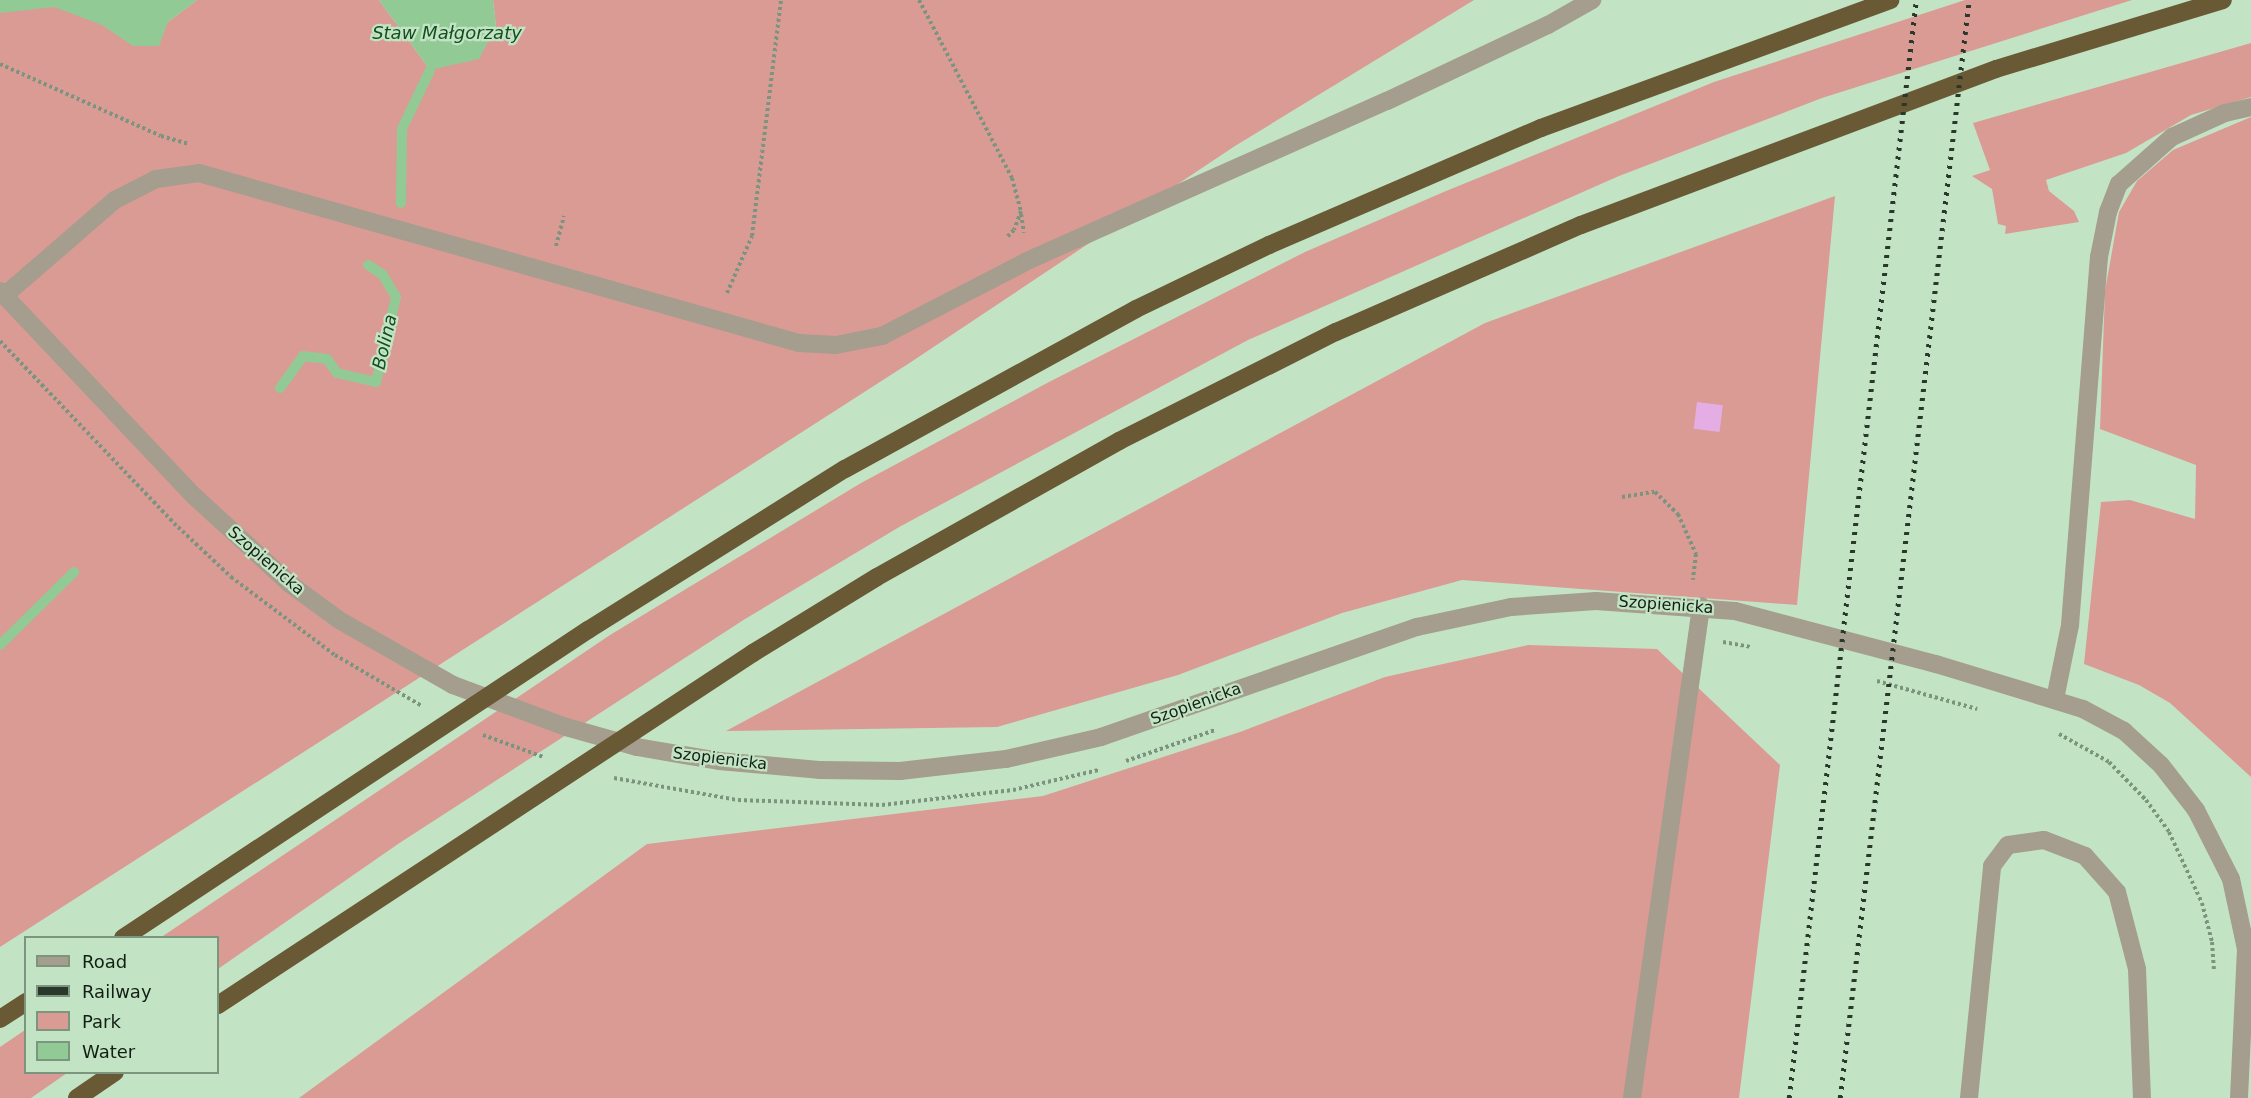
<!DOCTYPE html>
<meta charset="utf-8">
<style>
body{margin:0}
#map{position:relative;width:2251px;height:1098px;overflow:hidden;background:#c2e4c4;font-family:"DejaVu Sans",sans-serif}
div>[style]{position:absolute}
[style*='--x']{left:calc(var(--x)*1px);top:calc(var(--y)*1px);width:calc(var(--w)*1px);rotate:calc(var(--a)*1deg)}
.green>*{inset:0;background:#da9b94}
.water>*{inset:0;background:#92ca96}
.stream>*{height:10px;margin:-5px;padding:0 5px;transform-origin:5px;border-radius:5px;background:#92ca96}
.building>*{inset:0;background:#e4aee4;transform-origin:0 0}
.path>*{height:4px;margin-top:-2px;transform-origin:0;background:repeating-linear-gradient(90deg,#7b947d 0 3px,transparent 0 6px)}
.minor>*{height:18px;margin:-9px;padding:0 9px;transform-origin:9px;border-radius:9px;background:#a59d8d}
.highway>*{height:18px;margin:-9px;padding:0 9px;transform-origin:9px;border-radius:9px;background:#695935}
.rail>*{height:4.5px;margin-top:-2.25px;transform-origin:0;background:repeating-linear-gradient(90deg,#29382a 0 3px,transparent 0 9px)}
span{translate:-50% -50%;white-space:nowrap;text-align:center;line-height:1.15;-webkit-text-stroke:4.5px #c2e4c4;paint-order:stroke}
.street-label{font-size:16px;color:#131f14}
.water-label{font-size:18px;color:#14501f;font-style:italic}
.legend{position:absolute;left:24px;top:936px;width:195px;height:138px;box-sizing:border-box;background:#c2e4c4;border:2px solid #7c957e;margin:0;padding:8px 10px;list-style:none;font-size:18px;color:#131f14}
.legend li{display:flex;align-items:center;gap:12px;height:30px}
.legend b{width:30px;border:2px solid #7c957e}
</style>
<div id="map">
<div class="green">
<div style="clip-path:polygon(57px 0,168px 22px,197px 0,379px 0,430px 70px,496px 26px,493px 0,1474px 0,1235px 146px,911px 362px,0 947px,0 12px)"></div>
<div style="clip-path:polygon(1965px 0,2132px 0,1822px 98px,1619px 176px,1248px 340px,901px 526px,745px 619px,398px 844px,218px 969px,218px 938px,160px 938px,610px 635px,861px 483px,1049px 382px,1305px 252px,1446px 191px,1714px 82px)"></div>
<div style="clip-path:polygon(2251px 43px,2251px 97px,2191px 115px,2126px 153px,2046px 180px,2049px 191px,2074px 211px,2079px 222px,2005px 234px,2006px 226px,1998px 224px,1992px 189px,1972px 176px,1990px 170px,1973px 123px)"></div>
<div style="clip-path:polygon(2251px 117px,2251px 777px,2170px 703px,2139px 685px,2084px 664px,2101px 502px,2130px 500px,2195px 519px,2196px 465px,2100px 429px,2105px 291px,2119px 212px,2137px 181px,2173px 150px)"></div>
<div style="clip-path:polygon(1835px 196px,1797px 605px,1462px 580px,1342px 613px,1178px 675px,997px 727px,726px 731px,1485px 323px)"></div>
<div style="clip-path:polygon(1528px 645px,1657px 649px,1780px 765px,1739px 1098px,299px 1098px,647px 844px,1043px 796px,1240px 732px,1385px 677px)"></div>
<div style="clip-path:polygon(25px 1030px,26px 1072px,67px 1073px,31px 1098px,0 1098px,0 1047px)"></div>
</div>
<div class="water">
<div style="clip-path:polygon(0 0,197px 0,168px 22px,159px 46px,133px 46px,102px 25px,54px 7px,0 13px)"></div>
<div style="clip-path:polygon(379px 0,493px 0,496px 26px,479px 59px,430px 70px)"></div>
</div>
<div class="stream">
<div style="--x:401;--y:203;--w:74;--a:-89.2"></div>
<div style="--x:402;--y:129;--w:65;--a:-64.6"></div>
<div style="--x:280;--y:388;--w:39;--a:-54"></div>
<div style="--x:303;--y:356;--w:24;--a:7"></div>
<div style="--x:327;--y:359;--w:17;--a:54"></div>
<div style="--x:337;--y:373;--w:40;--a:13"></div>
<div style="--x:376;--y:382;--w:87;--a:-76.8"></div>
<div style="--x:396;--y:297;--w:26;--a:-121"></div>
<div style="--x:383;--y:275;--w:18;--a:-146"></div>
<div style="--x:0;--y:645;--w:104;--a:-44.6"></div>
</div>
<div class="building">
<div style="left:1697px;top:402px;width:26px;height:27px;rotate:7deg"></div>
</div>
<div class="path">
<div style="--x:919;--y:0;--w:201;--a:62.4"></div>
<div style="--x:1012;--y:178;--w:34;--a:75"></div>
<div style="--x:1021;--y:211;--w:20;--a:110"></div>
<div style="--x:1014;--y:230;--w:11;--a:135"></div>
<div style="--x:0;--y:64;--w:176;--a:24.1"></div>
<div style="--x:161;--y:136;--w:29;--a:16"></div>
<div style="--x:1021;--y:214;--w:19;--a:81"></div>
<div style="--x:556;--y:246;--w:31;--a:-75"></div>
<div style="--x:727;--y:293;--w:62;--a:-66.3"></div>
<div style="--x:752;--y:236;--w:238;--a:-83"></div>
<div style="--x:0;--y:341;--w:257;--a:46.3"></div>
<div style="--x:178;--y:527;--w:73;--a:43.3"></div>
<div style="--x:231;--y:577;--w:130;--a:36.9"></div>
<div style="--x:335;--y:655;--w:101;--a:30.4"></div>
<div style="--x:1622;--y:497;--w:33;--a:-9"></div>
<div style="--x:1655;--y:492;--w:32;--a:44"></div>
<div style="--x:1678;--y:514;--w:44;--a:65.8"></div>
<div style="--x:1696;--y:554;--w:26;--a:97"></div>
<div style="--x:1723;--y:642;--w:28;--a:10"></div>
<div style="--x:1877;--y:681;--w:104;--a:15.6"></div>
<div style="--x:2059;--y:734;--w:57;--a:29.2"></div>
<div style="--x:2109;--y:762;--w:53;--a:45.8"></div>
<div style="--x:2146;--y:800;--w:39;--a:54"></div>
<div style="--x:2169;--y:832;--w:78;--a:65.1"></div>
<div style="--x:2202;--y:903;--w:40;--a:75.6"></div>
<div style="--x:2212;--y:942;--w:29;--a:86"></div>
<div style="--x:483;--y:735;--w:64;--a:20.1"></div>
<div style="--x:1126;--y:761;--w:94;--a:-19.2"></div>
<div style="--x:614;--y:778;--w:126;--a:10.1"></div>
<div style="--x:738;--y:800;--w:144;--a:2"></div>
<div style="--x:882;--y:805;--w:132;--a:-6.5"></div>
<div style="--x:1013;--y:790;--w:88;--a:-13.1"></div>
</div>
<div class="minor">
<div style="--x:0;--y:291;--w:282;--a:46.6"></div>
<div style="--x:194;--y:496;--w:130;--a:42.5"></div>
<div style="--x:290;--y:584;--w:61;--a:36.3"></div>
<div style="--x:339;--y:620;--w:131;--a:29.7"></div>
<div style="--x:453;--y:685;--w:121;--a:20.4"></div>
<div style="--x:566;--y:727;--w:74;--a:15.7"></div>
<div style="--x:637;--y:747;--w:83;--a:9.7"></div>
<div style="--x:719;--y:761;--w:100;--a:5.1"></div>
<div style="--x:819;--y:770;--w:81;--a:0.7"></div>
<div style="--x:900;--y:771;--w:107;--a:-6.5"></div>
<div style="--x:1006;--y:759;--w:98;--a:-13"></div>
<div style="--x:1101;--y:737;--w:335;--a:-19.2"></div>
<div style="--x:1417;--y:627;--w:96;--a:-12"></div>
<div style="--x:1511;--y:607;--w:85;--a:-4"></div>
<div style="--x:1596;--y:601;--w:139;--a:4.1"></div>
<div style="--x:1735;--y:611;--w:208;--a:14.8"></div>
<div style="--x:1936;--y:664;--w:154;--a:17"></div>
<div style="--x:2083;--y:709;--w:47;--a:28.2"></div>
<div style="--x:2124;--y:731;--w:50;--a:42.6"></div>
<div style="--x:2161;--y:765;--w:57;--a:52.1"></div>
<div style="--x:2196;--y:810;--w:77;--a:63.1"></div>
<div style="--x:2231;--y:879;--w:72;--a:77.9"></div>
<div style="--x:2246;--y:949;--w:149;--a:92.7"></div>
<div style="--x:4;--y:296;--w:147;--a:-40.9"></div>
<div style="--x:115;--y:200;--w:46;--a:-27.1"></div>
<div style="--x:156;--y:179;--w:43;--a:-7.9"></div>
<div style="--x:199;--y:173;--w:624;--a:15.82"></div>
<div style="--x:799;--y:343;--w:37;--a:3"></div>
<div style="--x:836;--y:345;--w:47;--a:-11.1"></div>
<div style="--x:882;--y:336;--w:163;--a:-27.3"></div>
<div style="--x:1027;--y:261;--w:394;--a:-24"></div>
<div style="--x:1387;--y:101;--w:178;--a:-25.3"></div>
<div style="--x:1548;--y:25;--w:51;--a:-29.6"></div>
<div style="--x:2055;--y:699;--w:76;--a:-78.5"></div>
<div style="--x:2070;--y:625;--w:369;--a:-85.5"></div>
<div style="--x:2099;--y:257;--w:46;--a:-78.7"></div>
<div style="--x:2108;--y:212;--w:30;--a:-69"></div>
<div style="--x:2119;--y:184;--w:71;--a:-41.6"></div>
<div style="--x:2172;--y:137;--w:58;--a:-24.4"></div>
<div style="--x:2225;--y:113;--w:27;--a:-13"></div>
<div style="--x:1632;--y:1098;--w:497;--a:-82"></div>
<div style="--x:1969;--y:1098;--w:233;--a:-84.3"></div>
<div style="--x:1992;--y:866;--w:26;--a:-53"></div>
<div style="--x:2008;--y:845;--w:36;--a:-8"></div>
<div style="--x:2044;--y:840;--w:44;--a:21.3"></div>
<div style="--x:2085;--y:856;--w:48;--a:48.4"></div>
<div style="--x:2117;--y:892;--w:80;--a:75.4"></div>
<div style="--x:2137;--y:969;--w:129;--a:87.8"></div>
</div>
<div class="highway">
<div style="--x:123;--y:938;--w:558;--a:-33.52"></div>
<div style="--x:588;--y:630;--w:303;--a:-32.1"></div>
<div style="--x:845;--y:469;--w:332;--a:-28.8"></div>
<div style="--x:1136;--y:309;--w:148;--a:-25.7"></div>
<div style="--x:1269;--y:245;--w:296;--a:-23.3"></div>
<div style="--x:1541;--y:128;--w:372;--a:-20.1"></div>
<div style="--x:218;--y:1005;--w:640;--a:-33.34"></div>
<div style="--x:753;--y:653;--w:145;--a:-31.5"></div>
<div style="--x:877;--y:577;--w:278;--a:-29.3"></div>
<div style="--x:1119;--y:441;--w:243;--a:-26.7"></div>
<div style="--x:1336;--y:332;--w:267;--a:-23.6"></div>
<div style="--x:1581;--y:225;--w:443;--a:-20.6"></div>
<div style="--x:1996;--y:69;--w:237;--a:-16.9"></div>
<div style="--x:0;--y:1019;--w:31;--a:-33"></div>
<div style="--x:77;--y:1098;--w:46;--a:-34.4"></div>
</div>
<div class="rail">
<div style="--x:1789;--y:1098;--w:1105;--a:-83.4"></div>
<div style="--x:1840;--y:1098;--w:1106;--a:-83.3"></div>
</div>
<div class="street-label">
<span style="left:266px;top:561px;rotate:41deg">Szopienicka</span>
<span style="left:1666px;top:605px;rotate:4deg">Szopienicka</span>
<span style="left:1196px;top:704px;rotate:-20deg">Szopienicka</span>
<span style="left:720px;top:759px;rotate:7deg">Szopienicka</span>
</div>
<div class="water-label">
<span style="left:447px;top:33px">Staw Małgorzaty</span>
<span style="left:385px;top:342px;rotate:-77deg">Bolina</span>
</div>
<ul class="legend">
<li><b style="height:8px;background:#a59d8d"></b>Road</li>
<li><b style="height:8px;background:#29382a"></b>Railway</li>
<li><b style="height:16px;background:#da9b94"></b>Park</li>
<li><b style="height:16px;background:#92ca96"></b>Water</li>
</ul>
</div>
